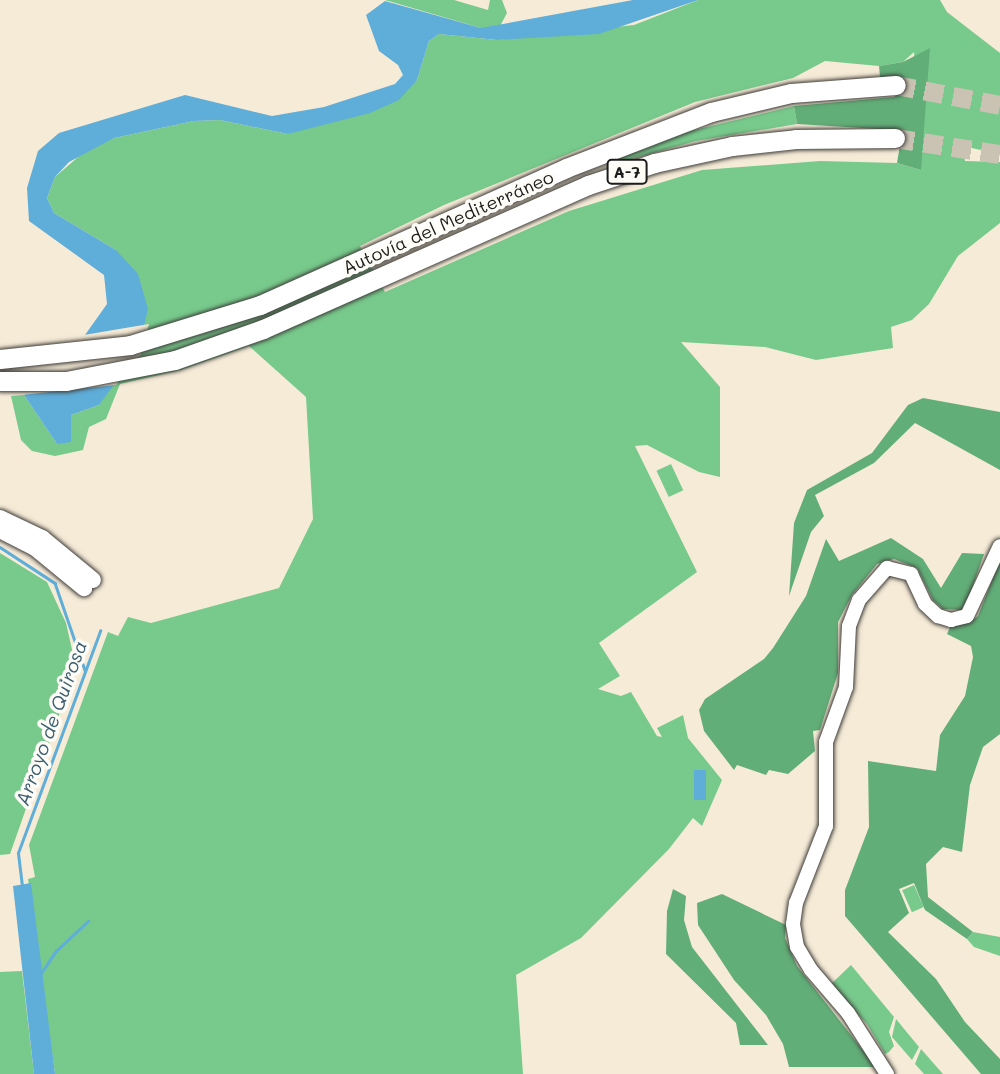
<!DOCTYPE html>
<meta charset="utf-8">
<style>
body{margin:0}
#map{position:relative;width:1000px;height:1074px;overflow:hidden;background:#f6ebd7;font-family:Mali,sans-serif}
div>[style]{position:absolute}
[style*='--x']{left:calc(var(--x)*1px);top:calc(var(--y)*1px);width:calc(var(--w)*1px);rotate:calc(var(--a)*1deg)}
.green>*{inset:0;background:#78ca8c;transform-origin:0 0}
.forest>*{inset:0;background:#62ae78}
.water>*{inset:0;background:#5fadd9;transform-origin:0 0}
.pier>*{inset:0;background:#f6ebd7}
.stream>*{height:2.5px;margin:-1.25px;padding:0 1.25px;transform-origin:1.25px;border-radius:1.25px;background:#5fadd9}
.highway-tunnel>*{height:19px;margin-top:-9.5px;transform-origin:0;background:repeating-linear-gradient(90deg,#cac2b2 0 19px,transparent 0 29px)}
.roads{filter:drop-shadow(0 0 2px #3d3b38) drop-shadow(0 0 2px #3d3b38)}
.secondary>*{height:14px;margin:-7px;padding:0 7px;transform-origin:7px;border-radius:7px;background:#fff}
.primary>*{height:16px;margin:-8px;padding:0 8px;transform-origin:8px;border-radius:8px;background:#fff}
.highway>*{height:19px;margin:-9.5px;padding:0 9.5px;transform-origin:9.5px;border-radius:9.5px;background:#fff}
span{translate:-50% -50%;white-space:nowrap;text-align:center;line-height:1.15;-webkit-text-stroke:7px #fdfcf7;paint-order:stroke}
.shield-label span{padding:2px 5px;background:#fdfcf7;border:2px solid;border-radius:5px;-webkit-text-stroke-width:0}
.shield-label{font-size:16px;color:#1c1c1c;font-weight:700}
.street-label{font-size:18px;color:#1c1c1c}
.water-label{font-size:19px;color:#3a5d71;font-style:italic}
</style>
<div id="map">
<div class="green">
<div style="clip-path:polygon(385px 0,454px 0,488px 10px,490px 0,502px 0,507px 13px,499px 28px,481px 28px)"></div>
<div style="clip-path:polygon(evenodd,698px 0,940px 0,947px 12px,1000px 53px,1000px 154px,962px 146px,965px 161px,1000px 162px,1000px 223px,958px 256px,929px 304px,912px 320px,891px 327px,893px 348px,816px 360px,765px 347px,681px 342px,720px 387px,720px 477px,699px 472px,647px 445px,635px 446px,697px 572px,599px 643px,620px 676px,598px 689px,621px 696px,631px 692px,657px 736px,662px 737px,657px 728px,683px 715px,688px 738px,722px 780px,702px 826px,693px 818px,669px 849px,581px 938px,516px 975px,523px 1074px,55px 1074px,28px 879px,35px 877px,29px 845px,108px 632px,118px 636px,128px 617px,151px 623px,279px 588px,313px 519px,306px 397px,249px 346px,181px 370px,120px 384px,106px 419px,89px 427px,83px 450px,55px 456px,32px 451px,21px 440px,11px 396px,24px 395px,57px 444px,71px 415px,99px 405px,111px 385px,116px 250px,54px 213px,47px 198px,55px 177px,85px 151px,114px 138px,194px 121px,220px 120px,288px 134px,417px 80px,429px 41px,439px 34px,497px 40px,634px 25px,698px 0,914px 52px,921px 170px,897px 163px,820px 161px,702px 170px,569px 211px,385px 292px,360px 246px,444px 205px,695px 102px,793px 78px,825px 61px,879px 66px,903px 62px,914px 52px)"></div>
<div style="clip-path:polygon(794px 106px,797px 124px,696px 141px,621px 162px,617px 159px,678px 134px)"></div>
<div style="left:671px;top:464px;width:29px;height:16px;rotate:65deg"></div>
<div style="clip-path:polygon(0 553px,47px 582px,66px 623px,76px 667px,10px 854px,0 855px)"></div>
<div style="left:914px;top:885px;width:24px;height:13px;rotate:66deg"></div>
<div style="clip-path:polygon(973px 932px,1000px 937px,1000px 956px,974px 947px,967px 939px)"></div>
<div style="clip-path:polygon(851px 965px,894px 1017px,889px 1032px,894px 1046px,889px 1052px,885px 1054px,867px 1024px,831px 984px)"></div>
<div style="clip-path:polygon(22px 971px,34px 1074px,0 1074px,0 972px)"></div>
<div style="clip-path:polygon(896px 1019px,919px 1047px,912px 1060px,892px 1037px)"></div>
<div style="clip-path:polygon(921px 1049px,943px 1074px,924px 1074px,915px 1064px)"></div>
</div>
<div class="forest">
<div style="clip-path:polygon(930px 48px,921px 170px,897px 163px,900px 145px,895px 130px,797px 124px,794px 106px,894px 97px,900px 92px,880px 77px,879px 66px,903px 62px)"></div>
<div style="clip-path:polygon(923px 398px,1000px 412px,1000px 470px,915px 423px,874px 463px,815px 495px,824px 516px,811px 532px,789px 596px,794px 523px,807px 490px,872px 453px,908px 405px)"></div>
<div style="clip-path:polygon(891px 538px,923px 559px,941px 588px,962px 553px,984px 554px,967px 603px,961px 610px,943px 609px,933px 600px,917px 568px,894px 559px,877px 564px,852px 595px,838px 622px,838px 673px,820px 730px,813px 731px,815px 751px,788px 774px,769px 770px,766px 775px,737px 765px,734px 770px,704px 731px,699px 710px,705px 699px,764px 659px,773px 648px,806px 596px,826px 539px,839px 561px)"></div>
<div style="clip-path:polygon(1000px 560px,1000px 734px,983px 747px,970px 785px,962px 852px,943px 847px,926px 864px,928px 897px,973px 932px,967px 939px,925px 910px,914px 883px,899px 889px,909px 913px,888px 932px,936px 979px,965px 1022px,1000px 1059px,1000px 1074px,981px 1074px,845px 916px,845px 890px,869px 827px,868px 761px,936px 771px,940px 735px,965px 696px,973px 657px,971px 646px,947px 634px,951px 625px,969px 623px,978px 616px)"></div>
<div style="clip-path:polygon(673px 889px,686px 896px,684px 920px,692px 947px,768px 1045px,740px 1045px,736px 1023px,666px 954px,667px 911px)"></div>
<div style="clip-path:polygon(722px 894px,786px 925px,785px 938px,797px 966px,876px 1067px,789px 1067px,783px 1044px,766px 1015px,734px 980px,698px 925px,697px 903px)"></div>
</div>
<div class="water">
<div style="clip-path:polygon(633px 0,698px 0,599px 34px,497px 40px,439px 34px,429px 41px,417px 80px,399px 100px,370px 113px,288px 134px,220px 120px,194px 121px,114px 138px,69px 162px,55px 177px,47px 198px,54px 213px,116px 250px,138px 274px,148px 309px,138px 352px,99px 405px,71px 415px,71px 442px,57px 444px,24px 395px,47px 363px,85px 335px,107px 304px,104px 275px,29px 221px,27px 188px,38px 151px,59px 133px,185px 95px,272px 116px,324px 107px,395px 84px,403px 75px,398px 65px,379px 51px,366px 15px,385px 1px,481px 28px)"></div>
<div style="left:694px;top:770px;width:12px;height:30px"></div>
<div style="clip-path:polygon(31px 883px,55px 1074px,34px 1074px,13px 886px)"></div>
</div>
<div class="pier">
<div style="clip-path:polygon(149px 324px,141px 354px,116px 385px,21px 395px,44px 361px,78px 336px)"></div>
</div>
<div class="stream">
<div style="--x:0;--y:547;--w:66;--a:33.2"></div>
<div style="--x:55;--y:583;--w:92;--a:71"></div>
<div style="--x:22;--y:886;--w:33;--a:-97"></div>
<div style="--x:18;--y:853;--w:237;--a:-69.7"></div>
<div style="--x:41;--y:973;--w:27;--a:-56"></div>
<div style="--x:56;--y:951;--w:44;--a:-43.2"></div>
</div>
<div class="highway-tunnel">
<div style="--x:896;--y:85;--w:106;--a:10.9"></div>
<div style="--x:895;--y:138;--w:106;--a:8.7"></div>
</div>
<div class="roads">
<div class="secondary">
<div style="--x:887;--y:1074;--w:72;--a:-122.6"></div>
<div style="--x:848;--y:1013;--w:57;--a:-130.7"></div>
<div style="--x:811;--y:970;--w:27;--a:-121"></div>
<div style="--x:797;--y:947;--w:23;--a:-100"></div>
<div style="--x:793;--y:924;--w:21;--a:-82"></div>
<div style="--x:796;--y:903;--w:83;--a:-68.7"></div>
<div style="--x:826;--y:826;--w:84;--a:-90"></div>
<div style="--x:826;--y:742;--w:59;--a:-70"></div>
<div style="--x:846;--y:687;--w:61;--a:-87.2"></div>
<div style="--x:849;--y:626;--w:28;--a:-69"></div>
<div style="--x:859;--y:600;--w:43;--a:-48.8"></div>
<div style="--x:887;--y:568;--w:25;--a:14"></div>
<div style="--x:911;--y:574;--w:33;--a:65"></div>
<div style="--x:925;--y:604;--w:18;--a:43"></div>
<div style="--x:938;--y:616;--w:14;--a:17"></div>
<div style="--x:951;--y:620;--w:16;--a:-14"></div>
<div style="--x:967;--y:616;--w:77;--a:-64.8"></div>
</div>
<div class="primary">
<div style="--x:0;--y:518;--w:47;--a:25.5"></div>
<div style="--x:42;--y:538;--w:66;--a:39.5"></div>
<div style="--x:0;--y:530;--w:38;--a:27"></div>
<div style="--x:34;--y:547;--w:65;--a:39.4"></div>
</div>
<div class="highway">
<div style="--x:0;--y:359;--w:131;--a:-6.1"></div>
<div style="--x:130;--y:345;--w:136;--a:-17.1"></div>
<div style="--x:260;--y:305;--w:335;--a:-24.1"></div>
<div style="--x:566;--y:168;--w:155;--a:-21.1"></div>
<div style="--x:711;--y:112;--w:82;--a:-13.4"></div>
<div style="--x:791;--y:93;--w:105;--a:-4.4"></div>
<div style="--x:0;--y:381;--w:66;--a:0"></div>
<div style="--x:66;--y:381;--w:111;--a:-10.9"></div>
<div style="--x:175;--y:360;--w:93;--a:-19.4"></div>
<div style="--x:263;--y:329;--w:355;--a:-23.9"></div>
<div style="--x:588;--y:185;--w:70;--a:-18.4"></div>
<div style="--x:654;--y:163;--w:80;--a:-12.3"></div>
<div style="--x:732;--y:146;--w:64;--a:-6.2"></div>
<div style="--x:796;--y:139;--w:99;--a:-0.6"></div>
</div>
</div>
<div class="shield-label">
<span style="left:627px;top:172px">A-7</span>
</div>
<div class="street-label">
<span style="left:448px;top:222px;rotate:-24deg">Autovía del Mediterráneo</span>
</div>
<div class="water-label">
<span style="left:51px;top:723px;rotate:-70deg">Arroyo de Quirosa</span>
</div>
</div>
